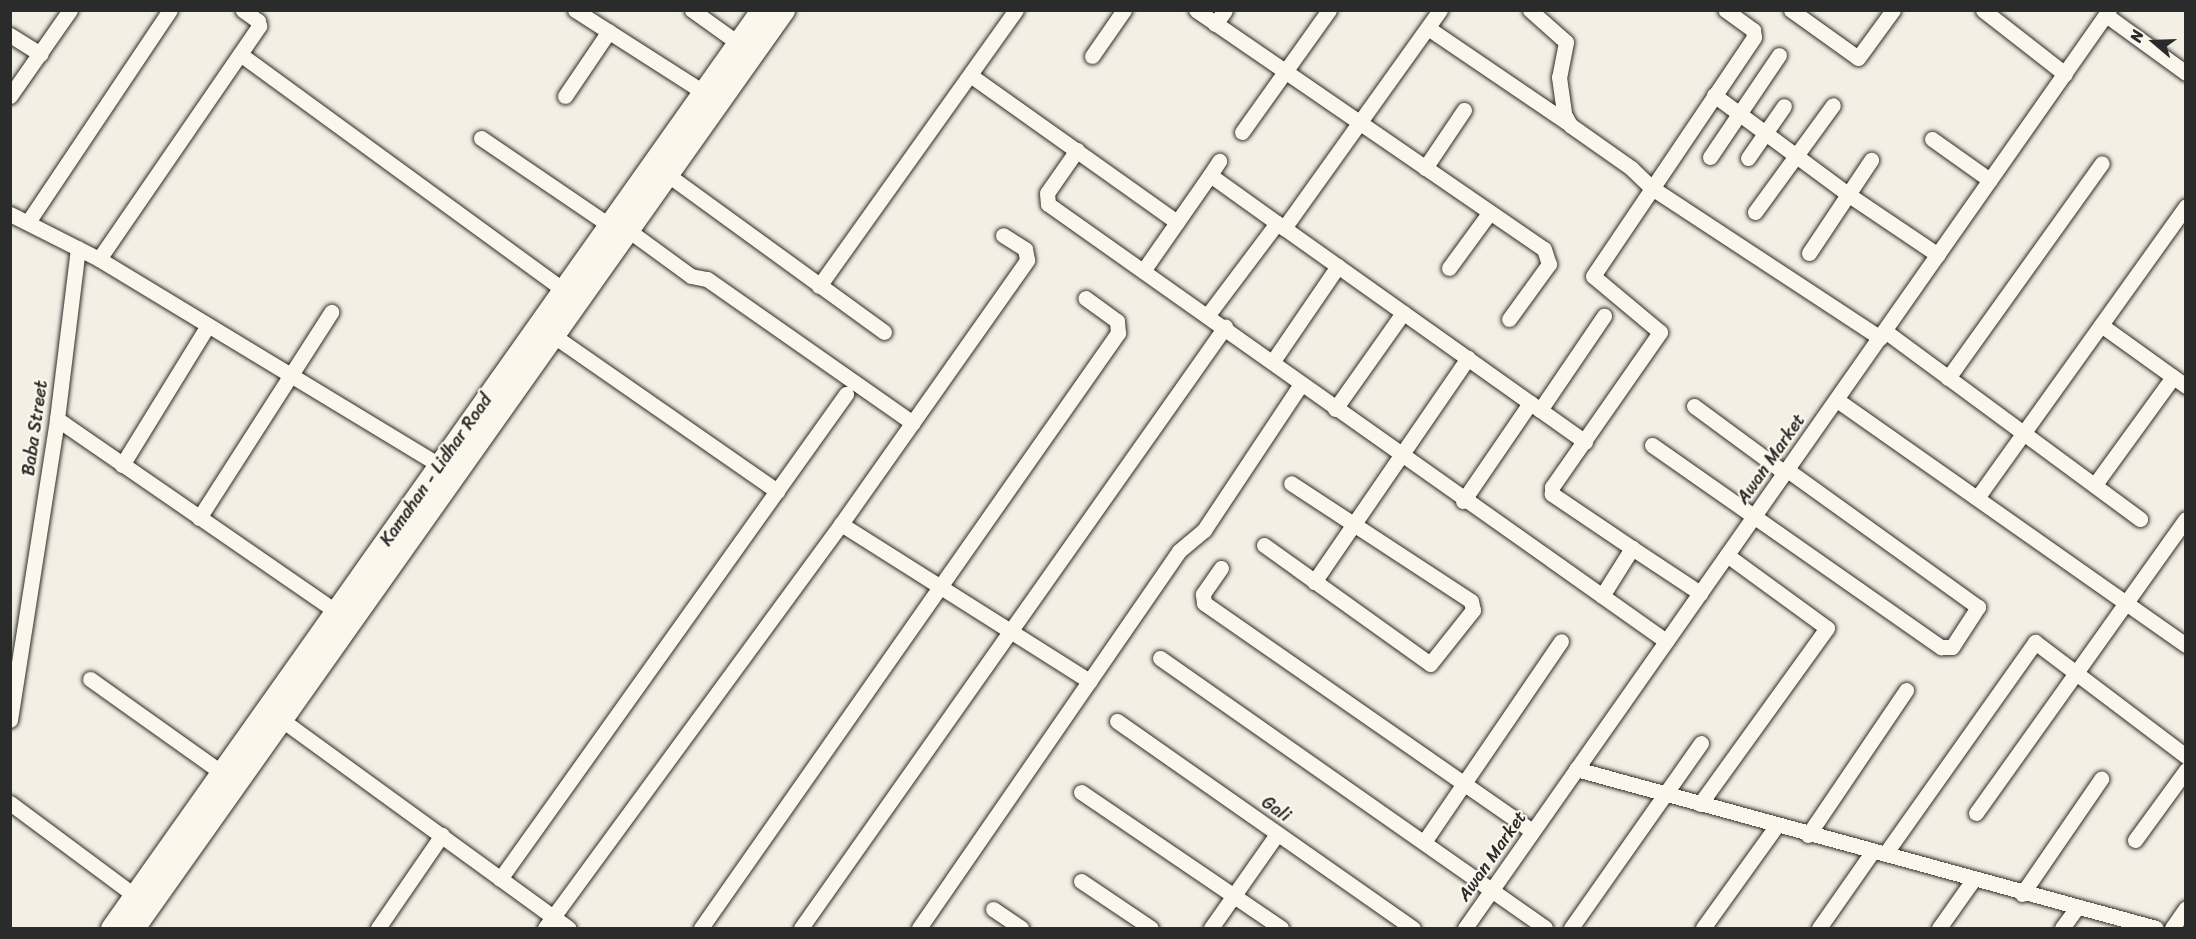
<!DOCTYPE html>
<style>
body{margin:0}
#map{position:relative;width:2196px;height:939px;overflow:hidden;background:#f3efe4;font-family:Sriracha,sans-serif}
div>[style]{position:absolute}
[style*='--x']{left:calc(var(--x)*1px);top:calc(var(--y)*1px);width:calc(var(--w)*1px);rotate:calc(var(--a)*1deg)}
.roads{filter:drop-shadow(0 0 2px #2b2b2b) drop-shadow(0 0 2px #2b2b2b)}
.minor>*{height:15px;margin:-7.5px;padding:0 7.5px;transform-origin:7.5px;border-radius:7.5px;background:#fbf7ec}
.secondary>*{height:21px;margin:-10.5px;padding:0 10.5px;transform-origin:10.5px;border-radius:10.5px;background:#fbf7ec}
span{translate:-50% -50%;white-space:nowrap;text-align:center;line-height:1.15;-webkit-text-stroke:4.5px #fbf7ec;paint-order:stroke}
.street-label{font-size:18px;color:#2b2b2b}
.frame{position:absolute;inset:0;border:12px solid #2b2b2b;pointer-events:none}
.north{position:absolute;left:2124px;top:12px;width:60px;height:60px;-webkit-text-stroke:4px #fbf7ec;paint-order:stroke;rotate:289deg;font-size:16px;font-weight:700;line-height:24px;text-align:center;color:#2b2b2b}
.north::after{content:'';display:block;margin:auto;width:21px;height:27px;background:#2b2b2b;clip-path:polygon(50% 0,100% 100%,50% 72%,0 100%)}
</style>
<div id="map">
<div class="roads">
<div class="minor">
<div style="--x:575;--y:10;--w:152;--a:32.6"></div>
<div style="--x:692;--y:10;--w:57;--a:35.7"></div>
<div style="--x:1196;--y:10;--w:422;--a:34.5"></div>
<div style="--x:1544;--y:249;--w:16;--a:72"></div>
<div style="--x:1549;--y:264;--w:68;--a:126"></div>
<div style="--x:1530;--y:10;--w:48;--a:41.6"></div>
<div style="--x:1566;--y:42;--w:36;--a:101"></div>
<div style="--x:1559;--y:77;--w:37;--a:82"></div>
<div style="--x:1564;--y:114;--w:13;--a:61"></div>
<div style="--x:1570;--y:125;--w:75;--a:35.2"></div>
<div style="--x:1631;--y:168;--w:29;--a:44"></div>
<div style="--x:1652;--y:188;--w:273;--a:33.3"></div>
<div style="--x:1791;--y:10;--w:82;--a:35.6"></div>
<div style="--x:1858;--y:58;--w:59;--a:-53.9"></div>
<div style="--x:1983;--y:10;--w:104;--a:38"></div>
<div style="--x:2106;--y:15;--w:99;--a:35.9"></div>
<div style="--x:1215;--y:24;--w:17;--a:-54"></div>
<div style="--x:1428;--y:28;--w:171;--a:34.2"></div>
<div style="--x:10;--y:35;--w:36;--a:32"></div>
<div style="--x:240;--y:54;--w:401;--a:36.1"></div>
<div style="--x:1092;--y:56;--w:56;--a:-55.2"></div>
<div style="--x:970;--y:75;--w:254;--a:35.4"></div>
<div style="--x:1714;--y:95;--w:168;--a:36.5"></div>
<div style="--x:1849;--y:195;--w:107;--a:34"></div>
<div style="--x:10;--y:96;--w:105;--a:-55.1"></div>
<div style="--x:565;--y:96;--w:78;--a:-55.9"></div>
<div style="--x:1242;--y:132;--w:150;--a:-54.5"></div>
<div style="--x:481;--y:138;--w:155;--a:34.2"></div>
<div style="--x:1932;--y:139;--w:71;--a:35.3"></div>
<div style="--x:1077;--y:150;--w:52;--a:124.9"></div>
<div style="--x:1047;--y:193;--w:11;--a:85"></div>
<div style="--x:1048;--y:204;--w:757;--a:35.26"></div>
<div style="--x:1710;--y:157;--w:123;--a:-55.9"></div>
<div style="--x:1748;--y:158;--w:63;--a:-55.3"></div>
<div style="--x:1425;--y:168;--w:70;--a:-56.1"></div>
<div style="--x:668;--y:175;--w:267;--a:36"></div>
<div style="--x:1210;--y:175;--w:17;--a:-57"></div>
<div style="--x:1755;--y:212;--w:132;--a:-53.9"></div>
<div style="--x:10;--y:214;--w:100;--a:26.8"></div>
<div style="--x:99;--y:259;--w:398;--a:31.2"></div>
<div style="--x:28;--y:222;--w:255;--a:-56.2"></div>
<div style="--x:1284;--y:228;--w:268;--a:-54.4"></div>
<div style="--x:628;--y:230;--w:78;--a:36.1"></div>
<div style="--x:691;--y:276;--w:16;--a:11"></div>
<div style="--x:707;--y:279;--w:251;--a:35"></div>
<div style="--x:1809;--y:253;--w:112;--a:-56.3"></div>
<div style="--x:99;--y:259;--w:283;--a:-55.5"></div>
<div style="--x:259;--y:26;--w:5;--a:-101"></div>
<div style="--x:258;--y:21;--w:19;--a:-144"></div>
<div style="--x:1449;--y:268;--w:69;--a:-53.8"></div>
<div style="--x:1143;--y:271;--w:117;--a:-55.1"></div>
<div style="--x:1210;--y:175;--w:82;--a:35.6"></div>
<div style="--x:819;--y:286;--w:339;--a:-54.5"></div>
<div style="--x:1207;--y:316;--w:116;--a:-53"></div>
<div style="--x:1277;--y:223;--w:378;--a:35.4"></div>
<div style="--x:2101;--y:325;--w:105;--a:35.7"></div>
<div style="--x:1885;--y:331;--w:317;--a:36.4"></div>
<div style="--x:554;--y:336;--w:272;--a:34.8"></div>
<div style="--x:1273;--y:361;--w:115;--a:-55.6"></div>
<div style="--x:1948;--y:378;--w:264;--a:-54.4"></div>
<div style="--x:1837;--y:400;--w:426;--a:35.1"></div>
<div style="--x:1694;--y:406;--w:113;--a:36.4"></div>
<div style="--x:1335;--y:409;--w:118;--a:-54.7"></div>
<div style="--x:1540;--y:410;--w:114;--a:-55.8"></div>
<div style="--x:57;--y:419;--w:338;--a:34.6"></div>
<div style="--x:1652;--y:445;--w:353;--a:35"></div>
<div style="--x:1941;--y:647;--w:11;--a:0"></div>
<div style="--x:1952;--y:647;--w:48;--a:-57"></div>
<div style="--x:1978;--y:607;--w:235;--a:-144.3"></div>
<div style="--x:122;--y:465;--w:164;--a:-58.4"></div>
<div style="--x:2096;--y:483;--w:131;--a:-54"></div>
<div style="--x:1977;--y:498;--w:359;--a:-54.4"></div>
<div style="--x:1463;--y:501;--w:119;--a:-55.6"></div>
<div style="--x:199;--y:518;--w:245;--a:-57.3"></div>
<div style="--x:841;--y:524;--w:294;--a:32.3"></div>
<div style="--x:1264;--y:545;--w:204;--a:35.6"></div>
<div style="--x:1430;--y:664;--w:69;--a:-51.5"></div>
<div style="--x:1473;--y:610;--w:9;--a:-103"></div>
<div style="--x:1471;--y:601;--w:215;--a:-146.8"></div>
<div style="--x:1632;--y:548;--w:82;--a:33.5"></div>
<div style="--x:1221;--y:568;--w:32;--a:125"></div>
<div style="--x:1203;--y:594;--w:9;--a:84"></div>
<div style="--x:1204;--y:603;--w:399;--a:34.8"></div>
<div style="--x:1314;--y:582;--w:272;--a:-55.5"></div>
<div style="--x:1602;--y:596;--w:57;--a:-58"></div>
<div style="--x:1632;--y:548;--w:97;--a:-146"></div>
<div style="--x:1552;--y:494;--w:7;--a:-90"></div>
<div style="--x:1552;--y:487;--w:189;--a:-55.1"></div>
<div style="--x:1660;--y:332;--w:87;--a:-140.1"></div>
<div style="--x:1593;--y:276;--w:288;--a:-56"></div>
<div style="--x:1754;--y:37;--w:7;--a:-98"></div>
<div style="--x:1753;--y:30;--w:34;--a:-144"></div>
<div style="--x:1160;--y:658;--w:470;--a:35"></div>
<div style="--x:90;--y:679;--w:161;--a:35.4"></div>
<div style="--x:10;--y:720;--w:305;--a:-81.1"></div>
<div style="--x:57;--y:419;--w:172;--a:-83"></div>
<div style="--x:282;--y:720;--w:354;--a:36"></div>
<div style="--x:1117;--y:721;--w:361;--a:35"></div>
<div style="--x:1576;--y:769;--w:601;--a:15.33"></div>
<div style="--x:1081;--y:792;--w:242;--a:34.2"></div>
<div style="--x:10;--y:803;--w:154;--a:36.6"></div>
<div style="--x:1700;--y:804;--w:217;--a:-54.2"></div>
<div style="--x:1827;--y:628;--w:124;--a:-143.9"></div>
<div style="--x:1976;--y:813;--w:361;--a:-54.5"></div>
<div style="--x:1808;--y:835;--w:175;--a:-55.9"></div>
<div style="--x:2135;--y:840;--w:87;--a:-53.9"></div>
<div style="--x:1424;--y:842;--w:243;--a:-55.7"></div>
<div style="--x:1885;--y:854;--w:260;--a:-54.7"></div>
<div style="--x:2035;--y:642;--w:189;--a:37.1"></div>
<div style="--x:500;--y:879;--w:596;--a:-54.5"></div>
<div style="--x:1081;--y:881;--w:84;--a:33.9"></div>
<div style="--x:2022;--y:894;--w:140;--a:-55.5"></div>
<div style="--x:993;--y:909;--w:34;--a:34"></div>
<div style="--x:378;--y:928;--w:113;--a:-55.5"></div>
<div style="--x:545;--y:928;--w:501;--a:-53.77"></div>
<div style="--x:841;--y:524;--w:323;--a:-54.8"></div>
<div style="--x:1027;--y:260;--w:11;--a:-100"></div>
<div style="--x:1025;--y:249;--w:26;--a:-148"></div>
<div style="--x:701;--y:928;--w:727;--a:-54.98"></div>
<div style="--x:1118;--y:333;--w:12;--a:-95"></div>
<div style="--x:1117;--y:321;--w:39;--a:-144"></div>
<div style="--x:801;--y:928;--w:736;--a:-54.8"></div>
<div style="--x:919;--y:928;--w:458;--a:-55.4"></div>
<div style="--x:1179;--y:551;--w:33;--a:-40"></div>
<div style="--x:1204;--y:530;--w:175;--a:-56.4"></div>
<div style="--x:1211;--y:928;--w:115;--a:-54.9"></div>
<div style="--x:1465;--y:928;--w:1121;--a:-54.95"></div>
<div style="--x:1571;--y:928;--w:226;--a:-54.9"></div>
<div style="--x:1703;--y:928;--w:127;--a:-54.3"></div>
<div style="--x:1819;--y:928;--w:94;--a:-55"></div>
<div style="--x:1939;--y:928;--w:59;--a:-54.7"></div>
<div style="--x:2062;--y:928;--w:24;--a:-54"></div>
<div style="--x:2172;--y:928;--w:24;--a:-55"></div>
</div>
<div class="secondary">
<div style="--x:111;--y:928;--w:1125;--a:-54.7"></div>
<div style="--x:134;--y:928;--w:1125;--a:-54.7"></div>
</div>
</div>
<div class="street-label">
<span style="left:35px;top:428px;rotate:-82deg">Baba Street</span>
<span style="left:1771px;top:459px;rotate:-55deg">Awan Market</span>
<span style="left:436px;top:470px;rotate:-55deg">Kamahan - Lidhar Road</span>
<span style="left:1276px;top:809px;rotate:35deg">Gali</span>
<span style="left:1492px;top:856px;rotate:-55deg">Awan Market</span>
</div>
<div class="frame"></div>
<div class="north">N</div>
</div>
